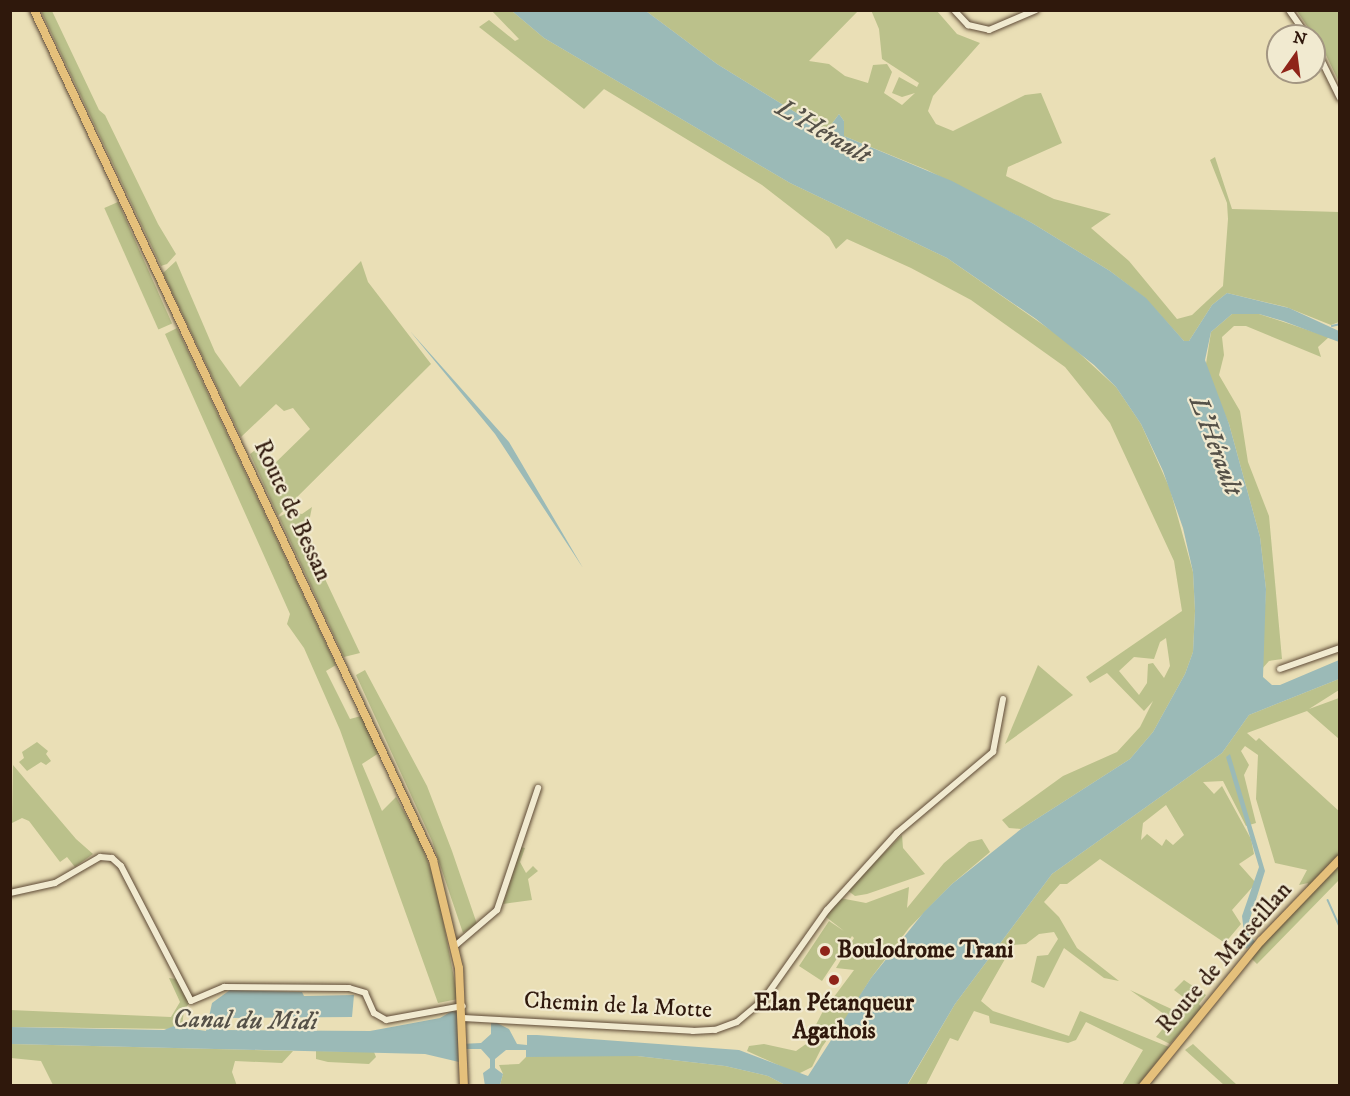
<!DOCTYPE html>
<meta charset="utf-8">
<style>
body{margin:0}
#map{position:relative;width:1350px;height:1096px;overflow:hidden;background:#eadfb6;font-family:"IM FELL DW Pica",serif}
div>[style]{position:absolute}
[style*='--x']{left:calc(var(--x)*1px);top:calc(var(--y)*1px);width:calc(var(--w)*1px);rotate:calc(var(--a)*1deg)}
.green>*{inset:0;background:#bbc18b;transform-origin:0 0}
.water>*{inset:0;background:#9bbab7}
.stream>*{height:1.5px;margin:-0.75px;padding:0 0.75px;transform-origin:0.75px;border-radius:0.75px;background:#9bbab7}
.roads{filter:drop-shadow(0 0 2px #5e4a36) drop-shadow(0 0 2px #5e4a36)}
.minor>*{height:6px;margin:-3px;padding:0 3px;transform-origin:3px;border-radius:3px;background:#f1ead0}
.major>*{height:8px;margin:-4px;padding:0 4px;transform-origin:4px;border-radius:4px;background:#e5c07b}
.dots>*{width:16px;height:16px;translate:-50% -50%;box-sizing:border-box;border:3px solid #f1ead0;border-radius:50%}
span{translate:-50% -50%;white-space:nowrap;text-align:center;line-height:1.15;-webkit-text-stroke:4.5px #f1ead0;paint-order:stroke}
.street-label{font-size:24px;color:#2f180c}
.poi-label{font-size:24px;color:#2f180c;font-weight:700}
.left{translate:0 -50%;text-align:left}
.water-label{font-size:26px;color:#555148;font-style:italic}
.frame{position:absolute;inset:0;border:12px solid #2f180c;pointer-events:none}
.north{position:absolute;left:1266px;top:24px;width:60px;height:60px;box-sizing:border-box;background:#f1ead0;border:2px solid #a39682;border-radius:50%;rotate:14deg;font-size:16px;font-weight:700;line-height:24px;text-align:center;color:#2f180c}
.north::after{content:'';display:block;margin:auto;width:21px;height:27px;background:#8f2418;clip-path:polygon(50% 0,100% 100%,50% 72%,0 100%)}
</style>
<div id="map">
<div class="green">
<div style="clip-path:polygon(871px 10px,937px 11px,957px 34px,980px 43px,933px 96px,928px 111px,936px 124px,953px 131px,1025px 95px,1041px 93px,1062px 143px,1008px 167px,1006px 176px,1054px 199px,1111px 214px,1091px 228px,1129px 261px,1177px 319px,1192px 315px,1223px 286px,1228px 219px,1227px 203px,1210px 160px,1215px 157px,1232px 209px,1339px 212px,1339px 322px,1331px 325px,1286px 307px,1227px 293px,1212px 305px,1189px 341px,1184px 341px,1145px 298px,1110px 271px,1032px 223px,927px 170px,844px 136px,844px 121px,839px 114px,828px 129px,816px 125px,717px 64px,646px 11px,858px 11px,809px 61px,829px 64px,845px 76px,868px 83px,873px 65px,887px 64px,892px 72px,884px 93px,902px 105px,915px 93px,902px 97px,892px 93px,899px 77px,917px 87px,919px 83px,882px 59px,879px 29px)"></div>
<div style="clip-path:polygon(41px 11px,52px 11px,99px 110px,105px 115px,158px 224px,176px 254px,167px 264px,161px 266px)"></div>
<div style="clip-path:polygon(evenodd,492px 11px,512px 11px,544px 38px,790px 183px,947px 258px,1065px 340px,1116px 387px,1141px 424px,1170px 489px,1193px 572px,1195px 611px,1193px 652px,1185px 674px,1153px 732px,1130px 759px,1021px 829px,1009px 828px,1002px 820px,1063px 776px,1117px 752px,1140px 727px,1153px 701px,1144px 711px,1107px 673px,1090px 683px,1086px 677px,1182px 611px,1174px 561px,1110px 423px,1065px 367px,971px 300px,911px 268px,847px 239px,836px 249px,829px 237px,762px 185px,604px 89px,584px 109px,479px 27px,489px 20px,515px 41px,519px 39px,492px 11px,1166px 638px,1170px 666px,1164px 678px,1153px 663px,1148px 664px,1147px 683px,1139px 695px,1119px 671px,1134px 657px,1154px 659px,1160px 642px,1166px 638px)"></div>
<div style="clip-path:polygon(1297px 11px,1339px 11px,1339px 82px,1325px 53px)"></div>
<div style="left:118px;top:202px;width:133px;height:15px;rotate:66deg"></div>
<div style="clip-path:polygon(176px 261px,215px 352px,240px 387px,361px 261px,368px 282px,431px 364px,278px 516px,250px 454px,258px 448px,270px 468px,310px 429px,293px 408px,284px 411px,276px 404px,241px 437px,163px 273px)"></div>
<div style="clip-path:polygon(1232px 314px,1259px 314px,1329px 337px,1318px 347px,1321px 357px,1246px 326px,1234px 326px,1222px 337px,1224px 355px,1219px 375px,1240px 411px,1248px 462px,1269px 516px,1282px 659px,1269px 661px,1261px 670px,1266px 589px,1260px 537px,1229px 424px,1205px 370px,1211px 332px)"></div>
<div style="clip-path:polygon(177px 328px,336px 665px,326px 671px,350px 719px,361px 716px,379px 753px,362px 764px,382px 811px,396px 797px,419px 839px,436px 883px,458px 999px,438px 1003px,340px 730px,304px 648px,287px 624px,290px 614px,165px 334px)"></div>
<div style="clip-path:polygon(312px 507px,310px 517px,300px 526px,360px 653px,344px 657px,279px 517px,290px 511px,302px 514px)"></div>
<div style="clip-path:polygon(1038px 665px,1073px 695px,1005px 744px)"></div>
<div style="clip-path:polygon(365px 670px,427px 786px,452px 851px,477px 924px,463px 933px,432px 841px,356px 675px)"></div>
<div style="clip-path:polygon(evenodd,1339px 679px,1339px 690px,1309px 709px,1339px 698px,1339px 739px,1307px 711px,1247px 733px,1256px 741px,1259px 738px,1340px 812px,1339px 880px,1257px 964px,1250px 957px,1306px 891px,1308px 883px,1299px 885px,1307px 870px,1275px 863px,1256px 799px,1258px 755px,1245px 746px,1241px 751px,1249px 765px,1244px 775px,1256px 823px,1246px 826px,1223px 781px,1203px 782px,1214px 794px,1222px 786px,1251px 839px,1254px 854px,1239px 864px,1256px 883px,1232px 910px,1241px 924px,1225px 943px,1100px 859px,1067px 884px,1060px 884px,1044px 902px,1059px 917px,1077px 948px,1119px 981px,1104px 978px,1064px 948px,1044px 988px,1031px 982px,1037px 956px,1048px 955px,1058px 939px,1054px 932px,1039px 934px,1026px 944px,1013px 945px,981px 1001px,993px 1011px,1069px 1036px,1080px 1011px,1169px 1047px,1138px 1085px,1122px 1085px,1143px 1050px,1086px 1022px,1076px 1040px,1068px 1043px,990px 1023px,989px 1016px,974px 1011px,958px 1041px,950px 1038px,926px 1085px,907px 1086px,955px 1004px,1052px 874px,1222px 753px,1249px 715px,1339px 679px,1166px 805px,1184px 835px,1173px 845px,1166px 839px,1162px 846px,1147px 834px,1141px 840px,1143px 823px,1166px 805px)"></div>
<div style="clip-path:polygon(37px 742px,48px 751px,46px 754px,51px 761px,46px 765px,41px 762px,27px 771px,19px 762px,24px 758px,22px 752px)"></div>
<div style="clip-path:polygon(13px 765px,76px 839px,93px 854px,75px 867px,67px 857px,60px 862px,29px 821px,22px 818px,12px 823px)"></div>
<div style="clip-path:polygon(902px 835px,903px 848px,925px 874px,867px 894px,855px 896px,847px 890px)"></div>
<div style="clip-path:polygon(982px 839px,990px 852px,952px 884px,909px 928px,871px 978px,833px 1039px,829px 1037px,822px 1047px,812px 1067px,798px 1074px,747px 1051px,749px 1046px,764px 1044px,796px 1051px,806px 1044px,822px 1013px,854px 970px,836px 968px,854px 938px,852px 936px,822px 981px,799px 966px,829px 921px,844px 931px,826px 917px,840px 898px,866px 903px,909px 887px,907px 908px,944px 863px,969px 842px)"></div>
<div style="clip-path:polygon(521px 847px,525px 848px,520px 862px,526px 873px,533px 866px,538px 871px,528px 879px,532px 900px,503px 904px)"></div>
<div style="clip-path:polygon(169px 978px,177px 979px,191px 1001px,184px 1010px,182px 1027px,178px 1029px,11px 1027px,10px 1010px,171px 1017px,180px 1002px)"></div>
<div style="clip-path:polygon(1184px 980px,1206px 995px,1199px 1004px,1202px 1008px,1170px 1044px,1156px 1037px,1171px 1019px,1130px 990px,1178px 1012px,1187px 1000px,1174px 990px)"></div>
<div style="clip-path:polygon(11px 1044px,293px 1051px,282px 1063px,235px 1061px,232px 1072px,237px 1086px,53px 1085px,41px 1061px,11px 1058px)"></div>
<div style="clip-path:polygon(1193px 1044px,1237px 1085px,1224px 1085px,1185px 1050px)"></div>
<div style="clip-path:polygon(316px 1051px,374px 1052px,376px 1057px,369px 1064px,328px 1062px,316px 1059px)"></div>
<div style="clip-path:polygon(536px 1056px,637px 1056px,725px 1066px,768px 1076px,785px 1085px,500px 1085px,503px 1074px,499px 1065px,519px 1064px,526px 1057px)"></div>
</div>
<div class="water">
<div style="clip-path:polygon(512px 11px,646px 11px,717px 64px,816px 125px,828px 129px,839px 114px,844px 121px,844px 136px,952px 181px,1032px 223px,1110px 271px,1146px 298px,1184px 341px,1189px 341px,1212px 305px,1227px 293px,1289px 308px,1339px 331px,1339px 342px,1283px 321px,1259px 314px,1232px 314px,1211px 332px,1205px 360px,1229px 424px,1260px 537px,1266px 589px,1263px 677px,1272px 685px,1280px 685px,1339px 660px,1339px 679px,1249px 715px,1222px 753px,1052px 874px,955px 1004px,907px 1085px,785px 1085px,768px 1076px,725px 1066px,637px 1056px,526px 1057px,526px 1050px,506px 1050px,495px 1059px,495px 1068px,503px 1074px,500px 1085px,485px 1086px,483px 1073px,490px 1068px,490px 1059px,481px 1049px,459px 1049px,459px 1062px,425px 1054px,11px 1044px,11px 1027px,164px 1030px,174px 1026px,206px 1031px,212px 1003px,230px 990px,302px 992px,304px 996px,354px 995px,352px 1017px,227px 1018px,223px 1021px,224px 1030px,370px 1031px,440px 1018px,452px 1011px,458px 1012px,460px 1044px,481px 1043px,491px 1034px,491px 1023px,497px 1023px,509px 1029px,517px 1044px,527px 1045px,527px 1035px,537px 1035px,739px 1050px,808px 1076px,871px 978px,924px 912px,952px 884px,1021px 829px,1130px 759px,1153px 732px,1185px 674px,1193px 652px,1195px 611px,1193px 572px,1183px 528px,1163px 471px,1141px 424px,1116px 387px,1094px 365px,1036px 319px,947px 258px,790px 183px,544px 38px)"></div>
<div style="clip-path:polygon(410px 331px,509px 442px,583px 568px,495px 434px)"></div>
<div style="clip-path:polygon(1230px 754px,1265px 871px,1249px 922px,1249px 933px,1255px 942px,1246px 949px,1242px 916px,1259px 867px,1226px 757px)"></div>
</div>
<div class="stream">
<div style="--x:1332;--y:326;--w:8;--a:-14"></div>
<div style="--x:1328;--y:900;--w:30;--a:66"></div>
</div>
<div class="roads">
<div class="minor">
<div style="--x:954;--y:10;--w:21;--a:47"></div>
<div style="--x:968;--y:25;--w:22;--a:13"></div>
<div style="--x:989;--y:30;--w:51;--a:-23.1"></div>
<div style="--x:1289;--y:10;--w:32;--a:55"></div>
<div style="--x:1314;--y:45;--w:59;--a:63.9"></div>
<div style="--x:1280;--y:669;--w:64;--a:-19.3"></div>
<div style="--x:10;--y:893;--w:46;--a:-12.5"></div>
<div style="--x:55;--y:883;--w:52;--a:-30"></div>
<div style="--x:100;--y:857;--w:12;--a:5"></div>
<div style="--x:112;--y:858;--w:12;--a:42"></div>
<div style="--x:121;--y:866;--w:152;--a:62.6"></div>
<div style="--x:191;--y:1001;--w:36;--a:-23"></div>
<div style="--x:224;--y:987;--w:125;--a:0.5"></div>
<div style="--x:349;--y:988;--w:17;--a:17"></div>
<div style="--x:365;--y:993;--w:22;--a:66"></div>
<div style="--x:374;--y:1013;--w:14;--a:30"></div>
<div style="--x:386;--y:1020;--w:78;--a:-10.3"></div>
<div style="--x:456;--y:945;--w:54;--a:-40.5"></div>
<div style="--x:497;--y:910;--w:129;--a:-71.4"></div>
<div style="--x:463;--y:1018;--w:230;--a:3.2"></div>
<div style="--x:693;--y:1031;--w:22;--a:-3"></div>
<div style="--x:715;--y:1030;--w:23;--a:-20"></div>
<div style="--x:737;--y:1022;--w:35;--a:-40"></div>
<div style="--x:764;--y:999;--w:109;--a:-54.7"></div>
<div style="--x:827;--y:910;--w:104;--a:-47.7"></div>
<div style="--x:897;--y:833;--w:126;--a:-40.2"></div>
<div style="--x:993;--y:752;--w:54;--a:-79.3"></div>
</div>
<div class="major">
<div style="--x:34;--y:10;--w:939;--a:64.85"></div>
<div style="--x:433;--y:860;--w:111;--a:76.5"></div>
<div style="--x:459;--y:968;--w:118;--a:87.6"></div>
<div style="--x:1143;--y:1086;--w:187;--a:-50.9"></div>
<div style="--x:1261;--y:941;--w:114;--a:-46.1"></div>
</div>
</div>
<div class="dots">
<div style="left:825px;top:951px;background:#8f2418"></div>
<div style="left:834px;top:980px;background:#8f2418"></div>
</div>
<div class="street-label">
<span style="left:292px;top:511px;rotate:65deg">Route de Bessan</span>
<span style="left:1225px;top:958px;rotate:-49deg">Route de Marseillan</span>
<span style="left:618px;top:1006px;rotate:3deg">Chemin de la Motte</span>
</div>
<div class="poi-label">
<span class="left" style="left:837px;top:951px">Boulodrome Trani</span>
<span style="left:834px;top:1018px">Elan Pétanqueur<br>Agathois</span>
</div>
<div class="water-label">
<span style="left:823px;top:132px;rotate:30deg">L'Hérault</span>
<span style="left:1215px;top:446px;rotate:69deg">L'Hérault</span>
<span style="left:245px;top:1021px;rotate:1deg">Canal du Midi</span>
</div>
<div class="frame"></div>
<div class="north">N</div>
</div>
